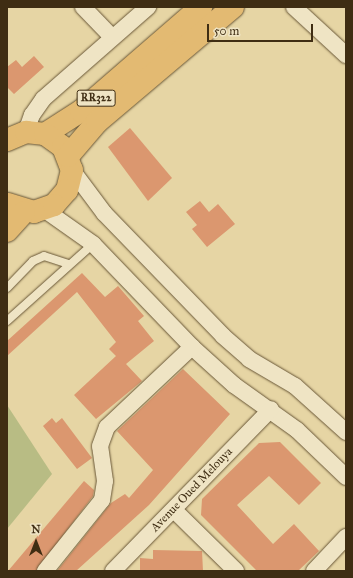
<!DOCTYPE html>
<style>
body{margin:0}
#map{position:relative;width:353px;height:578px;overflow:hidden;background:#e6d5a4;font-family:"IM FELL Great Primer",serif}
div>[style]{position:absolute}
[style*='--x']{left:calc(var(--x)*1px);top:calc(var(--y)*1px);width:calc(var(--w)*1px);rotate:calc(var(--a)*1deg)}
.green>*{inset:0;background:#b8bc84}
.building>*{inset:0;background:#db976f}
.roads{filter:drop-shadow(0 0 1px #695737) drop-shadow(0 0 1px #695737)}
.lane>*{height:8px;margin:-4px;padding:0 4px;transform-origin:4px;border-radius:4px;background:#efe4c4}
.street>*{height:16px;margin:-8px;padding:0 8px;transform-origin:8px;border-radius:8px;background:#efe4c4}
.primary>*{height:22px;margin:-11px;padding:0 11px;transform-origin:11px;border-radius:11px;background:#e3ba72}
span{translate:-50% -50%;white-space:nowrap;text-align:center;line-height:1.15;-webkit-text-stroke:3px #efe4c4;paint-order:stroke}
.shield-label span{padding:1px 3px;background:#efe4c4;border:1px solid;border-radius:3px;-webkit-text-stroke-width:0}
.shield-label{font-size:11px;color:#3f2d13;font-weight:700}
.street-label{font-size:12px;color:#3f2d13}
.frame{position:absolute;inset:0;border:8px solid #3f2d13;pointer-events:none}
.north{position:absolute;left:16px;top:522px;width:40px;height:40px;-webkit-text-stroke:3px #efe4c4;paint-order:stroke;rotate:0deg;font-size:11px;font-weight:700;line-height:16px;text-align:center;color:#3f2d13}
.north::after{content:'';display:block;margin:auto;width:14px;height:18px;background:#3f2d13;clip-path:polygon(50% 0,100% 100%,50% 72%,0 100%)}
.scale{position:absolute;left:207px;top:24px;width:106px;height:18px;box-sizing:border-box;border:2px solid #3f2d13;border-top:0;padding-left:5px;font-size:12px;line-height:14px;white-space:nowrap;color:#3f2d13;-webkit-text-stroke:3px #efe4c4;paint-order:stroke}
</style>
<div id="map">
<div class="green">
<div style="clip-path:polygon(7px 405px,52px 474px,7px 529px)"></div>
</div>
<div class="building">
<div style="clip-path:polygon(34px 56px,44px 67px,14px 94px,7px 87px,7px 67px,16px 60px,22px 67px)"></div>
<div style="clip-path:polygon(130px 128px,172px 178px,148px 201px,108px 147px)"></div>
<div style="clip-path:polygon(200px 201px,209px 212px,218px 204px,235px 224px,207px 247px,192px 229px,197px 225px,186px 212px)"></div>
<div style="clip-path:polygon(82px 273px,105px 297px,118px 286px,144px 316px,138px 321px,154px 341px,126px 364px,142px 381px,96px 419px,74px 395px,116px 356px,109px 349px,116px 342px,77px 292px,7px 356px,7px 341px)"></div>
<div style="clip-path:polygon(183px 369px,230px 414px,149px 505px,76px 571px,57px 571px,111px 503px,125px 494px,129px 498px,153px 470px,117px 431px)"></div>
<div style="clip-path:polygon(52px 418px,56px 423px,62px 418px,92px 458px,77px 469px,43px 426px)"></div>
<div style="clip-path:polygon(280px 442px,321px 483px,299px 505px,269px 476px,237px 505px,273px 544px,294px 524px,319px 551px,298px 571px,257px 571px,201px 515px,202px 499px,259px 443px)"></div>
<div style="clip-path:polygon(84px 481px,94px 490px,93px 496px,36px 571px,8px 571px)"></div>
<div style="clip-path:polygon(153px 550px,202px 551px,203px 571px,140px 571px,140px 558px,153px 559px)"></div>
</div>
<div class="roads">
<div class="lane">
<div style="--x:7;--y:288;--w:37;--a:-46"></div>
<div style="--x:33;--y:261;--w:12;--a:-24"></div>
<div style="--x:44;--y:256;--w:25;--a:18"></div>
<div style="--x:7;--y:321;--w:115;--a:-41.8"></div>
</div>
<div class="street">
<div style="--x:83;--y:7;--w:42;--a:46"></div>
<div style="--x:294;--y:7;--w:71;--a:42.7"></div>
<div style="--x:26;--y:132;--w:18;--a:-71"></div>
<div style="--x:32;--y:115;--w:19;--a:-55"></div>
<div style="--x:43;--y:99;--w:140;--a:-41.2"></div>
<div style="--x:72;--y:170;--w:54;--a:53.3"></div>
<div style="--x:104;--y:213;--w:171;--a:45.9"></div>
<div style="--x:223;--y:336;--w:35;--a:41"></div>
<div style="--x:249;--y:359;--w:53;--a:30.4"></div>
<div style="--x:295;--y:386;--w:69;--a:42"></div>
<div style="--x:45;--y:210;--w:59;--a:35.3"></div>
<div style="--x:93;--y:244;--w:143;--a:46.1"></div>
<div style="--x:192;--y:347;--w:57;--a:42.1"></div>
<div style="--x:234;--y:385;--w:77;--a:35.5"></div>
<div style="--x:297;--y:430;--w:68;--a:43.8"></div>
<div style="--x:174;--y:510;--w:87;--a:44.5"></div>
<div style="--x:45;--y:571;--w:91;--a:-51.2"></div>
<div style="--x:102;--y:500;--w:19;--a:-81"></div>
<div style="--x:105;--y:481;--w:35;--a:-98"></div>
<div style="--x:100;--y:446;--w:20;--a:-70"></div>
<div style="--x:107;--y:427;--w:117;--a:-43.3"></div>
<div style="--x:113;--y:571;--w:226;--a:-45.7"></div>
<div style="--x:314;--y:571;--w:47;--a:-46.7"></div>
</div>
<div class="primary">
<div style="--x:45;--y:134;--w:43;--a:-32.6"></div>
<div style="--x:81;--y:111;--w:159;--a:-40.9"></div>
<div style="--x:7;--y:140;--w:21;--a:-23"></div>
<div style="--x:26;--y:132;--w:19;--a:6"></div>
<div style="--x:45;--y:134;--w:22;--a:36"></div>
<div style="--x:63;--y:147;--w:25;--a:69"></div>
<div style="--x:72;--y:170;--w:21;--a:104"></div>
<div style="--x:67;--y:190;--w:20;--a:131"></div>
<div style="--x:54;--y:205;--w:21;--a:161"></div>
<div style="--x:34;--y:212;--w:28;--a:-163"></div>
<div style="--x:68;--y:156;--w:45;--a:-49.5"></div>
<div style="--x:97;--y:122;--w:178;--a:-40.2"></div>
<div style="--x:7;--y:231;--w:25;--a:-48"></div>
</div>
</div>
<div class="shield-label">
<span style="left:96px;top:98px">RR322</span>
</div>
<div class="street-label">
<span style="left:192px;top:490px;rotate:-46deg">Avenue Oued Melouya</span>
</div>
<div class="frame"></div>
<div class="north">N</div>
<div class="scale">50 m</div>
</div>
